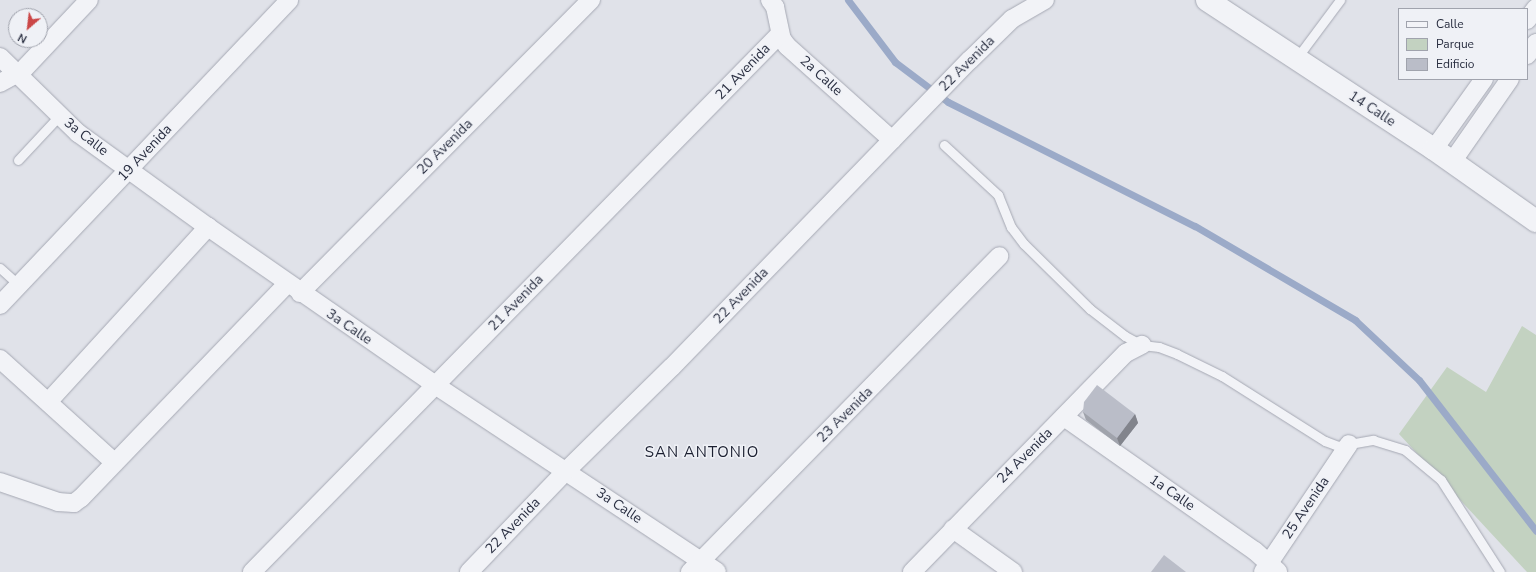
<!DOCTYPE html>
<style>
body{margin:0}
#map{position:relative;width:1536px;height:572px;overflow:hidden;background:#e0e2e9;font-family:"Nunito Sans",sans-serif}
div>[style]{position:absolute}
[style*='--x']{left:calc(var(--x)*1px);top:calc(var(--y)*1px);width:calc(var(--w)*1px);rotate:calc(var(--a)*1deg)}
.green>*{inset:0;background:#c3d2c1}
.stream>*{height:7px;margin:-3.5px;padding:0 3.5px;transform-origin:3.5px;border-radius:3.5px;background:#9baac8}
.roads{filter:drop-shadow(0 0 1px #a5a8b3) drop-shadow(0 0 1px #a5a8b3)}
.service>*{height:9px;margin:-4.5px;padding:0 4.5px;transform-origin:4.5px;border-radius:4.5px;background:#f2f3f7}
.minor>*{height:18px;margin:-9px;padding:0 9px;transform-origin:9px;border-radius:9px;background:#f2f3f7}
.tertiary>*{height:22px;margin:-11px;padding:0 11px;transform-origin:11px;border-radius:11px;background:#f2f3f7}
.wall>*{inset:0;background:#a0a3ac}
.shaded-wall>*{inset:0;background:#82848c}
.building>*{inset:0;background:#babdc8}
span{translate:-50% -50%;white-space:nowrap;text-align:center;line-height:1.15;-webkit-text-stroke:3px #eff1f6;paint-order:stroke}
.street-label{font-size:14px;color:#292e40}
.neighbourhood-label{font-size:15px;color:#1b1f30;letter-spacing:1px}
.legend{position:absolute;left:1398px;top:8px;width:130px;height:72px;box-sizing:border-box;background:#eff1f6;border:1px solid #a0a3ad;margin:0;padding:5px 7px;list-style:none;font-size:12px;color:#292e40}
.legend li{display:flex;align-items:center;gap:8px;height:20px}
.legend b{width:20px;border:1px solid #a0a3ad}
.north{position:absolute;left:8px;top:8px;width:40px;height:40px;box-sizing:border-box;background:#eff1f6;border:1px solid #a0a3ad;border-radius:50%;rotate:208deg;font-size:11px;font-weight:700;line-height:16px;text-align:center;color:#292e40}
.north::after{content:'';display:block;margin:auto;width:14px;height:18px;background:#cb4747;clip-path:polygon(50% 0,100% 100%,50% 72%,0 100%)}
</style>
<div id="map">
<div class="green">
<div style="clip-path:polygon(1522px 326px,1536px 335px,1536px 572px,1527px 572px,1399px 434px,1447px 367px,1486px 392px)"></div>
</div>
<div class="stream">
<div style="--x:848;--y:0;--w:78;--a:52.8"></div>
<div style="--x:895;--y:62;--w:66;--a:37"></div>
<div style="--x:948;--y:102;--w:276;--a:26.7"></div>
<div style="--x:1195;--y:226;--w:186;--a:30.4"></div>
<div style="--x:1355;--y:320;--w:88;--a:43.2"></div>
<div style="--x:1419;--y:380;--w:191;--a:52.2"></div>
</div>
<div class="roads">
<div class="service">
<div style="--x:1296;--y:59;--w:74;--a:-53.3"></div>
<div style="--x:944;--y:145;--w:74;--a:42.8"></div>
<div style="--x:998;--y:195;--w:35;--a:68"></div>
<div style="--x:1011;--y:227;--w:21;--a:53"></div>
<div style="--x:1024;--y:244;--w:93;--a:44.6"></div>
<div style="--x:1090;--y:309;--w:44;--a:37.6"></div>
<div style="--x:1125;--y:336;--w:19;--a:28"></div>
<div style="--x:1142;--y:345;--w:17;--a:7"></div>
<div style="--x:1159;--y:347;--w:19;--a:21"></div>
<div style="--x:1177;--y:354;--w:50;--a:26.1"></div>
<div style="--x:1222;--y:376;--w:122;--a:32.3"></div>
<div style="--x:1325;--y:441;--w:14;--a:21"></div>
<div style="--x:1338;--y:446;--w:36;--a:-10"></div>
<div style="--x:1373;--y:440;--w:34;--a:17"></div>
<div style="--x:1405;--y:450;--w:47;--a:39.8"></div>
<div style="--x:1441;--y:480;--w:109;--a:57.3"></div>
<div style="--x:18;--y:160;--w:60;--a:-47"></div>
<div style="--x:0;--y:268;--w:25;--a:42"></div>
</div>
<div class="minor">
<div style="--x:770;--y:0;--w:9;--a:54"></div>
<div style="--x:775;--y:7;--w:33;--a:78"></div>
<div style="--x:782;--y:39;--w:9;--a:54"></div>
<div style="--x:787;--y:46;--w:141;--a:41.8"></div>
<div style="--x:1527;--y:20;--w:15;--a:-53"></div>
<div style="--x:1527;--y:55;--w:15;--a:-53"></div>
<div style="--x:0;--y:57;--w:109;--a:44.3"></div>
<div style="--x:78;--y:133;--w:160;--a:35.9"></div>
<div style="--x:208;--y:227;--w:277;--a:34.8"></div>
<div style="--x:435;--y:385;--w:338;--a:33.5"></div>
<div style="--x:0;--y:83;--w:26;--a:-29"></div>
<div style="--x:23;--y:70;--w:96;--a:-46.7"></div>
<div style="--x:1434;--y:149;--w:86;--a:-54.5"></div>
<div style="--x:1452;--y:162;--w:101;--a:-55.1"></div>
<div style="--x:300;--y:293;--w:413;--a:-45.2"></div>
<div style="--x:0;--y:305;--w:420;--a:-46.5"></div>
<div style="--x:0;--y:359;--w:154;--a:42.1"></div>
<div style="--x:49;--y:401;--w:236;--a:-47.6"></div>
<div style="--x:1064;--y:417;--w:233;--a:35.1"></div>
<div style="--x:1255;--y:551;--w:31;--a:42"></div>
<div style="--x:0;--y:482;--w:61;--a:19"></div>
<div style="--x:58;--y:502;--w:16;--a:4"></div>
<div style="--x:74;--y:503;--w:9;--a:-36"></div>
<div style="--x:81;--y:498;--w:297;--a:-46.1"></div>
<div style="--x:953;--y:529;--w:74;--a:35.6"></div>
<div style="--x:252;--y:572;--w:754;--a:-45.54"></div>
<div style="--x:469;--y:572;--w:140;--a:-46.2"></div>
<div style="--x:566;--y:471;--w:148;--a:-44.5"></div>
<div style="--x:672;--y:367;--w:428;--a:-45.9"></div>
<div style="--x:970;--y:60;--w:59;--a:-44.3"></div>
<div style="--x:1012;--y:19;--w:38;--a:-30"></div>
<div style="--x:690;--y:572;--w:442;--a:-45.6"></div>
<div style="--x:912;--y:572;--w:306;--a:-45.7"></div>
<div style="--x:1126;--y:353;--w:18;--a:-27"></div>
<div style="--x:1263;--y:572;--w:154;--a:-56.1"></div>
</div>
<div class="tertiary">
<div style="--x:1207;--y:0;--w:272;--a:33.3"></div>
<div style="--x:1434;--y:149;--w:125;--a:35.2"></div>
</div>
</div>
<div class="wall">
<div style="clip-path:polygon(1083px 412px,1135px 414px,1138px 423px,1120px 446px,1086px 420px)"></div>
</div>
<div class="shaded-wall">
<div style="clip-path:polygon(1135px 414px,1138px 423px,1120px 446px,1117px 438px)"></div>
</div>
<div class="building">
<div style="clip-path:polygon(1097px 385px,1135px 414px,1117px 438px,1083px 412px,1084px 402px)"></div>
<div style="clip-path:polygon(1164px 555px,1186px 572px,1151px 572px)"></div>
</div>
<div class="street-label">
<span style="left:967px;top:64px;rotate:-45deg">22 Avenida</span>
<span style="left:743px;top:72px;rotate:-46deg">21 Avenida</span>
<span style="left:821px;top:76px;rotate:42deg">2a Calle</span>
<span style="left:1372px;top:109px;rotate:33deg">14 Calle</span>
<span style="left:86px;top:137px;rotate:38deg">3a Calle</span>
<span style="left:445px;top:147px;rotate:-45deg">20 Avenida</span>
<span style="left:145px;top:153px;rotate:-47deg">19 Avenida</span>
<span style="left:741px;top:296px;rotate:-46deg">22 Avenida</span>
<span style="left:516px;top:303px;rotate:-46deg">21 Avenida</span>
<span style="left:349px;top:327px;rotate:34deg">3a Calle</span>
<span style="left:845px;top:415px;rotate:-45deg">23 Avenida</span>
<span style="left:1025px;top:456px;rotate:-45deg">24 Avenida</span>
<span style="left:1172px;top:493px;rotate:35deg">1a Calle</span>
<span style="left:619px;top:506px;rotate:34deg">3a Calle</span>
<span style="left:1306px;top:508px;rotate:-56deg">25 Avenida</span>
<span style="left:513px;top:526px;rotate:-46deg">22 Avenida</span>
</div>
<div class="neighbourhood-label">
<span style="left:702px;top:453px">SAN ANTONIO</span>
</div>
<ul class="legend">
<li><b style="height:5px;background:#f2f3f7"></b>Calle</li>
<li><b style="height:11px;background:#c3d2c1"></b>Parque</li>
<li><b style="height:11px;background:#babdc8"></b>Edificio</li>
</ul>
<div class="north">N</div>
</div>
